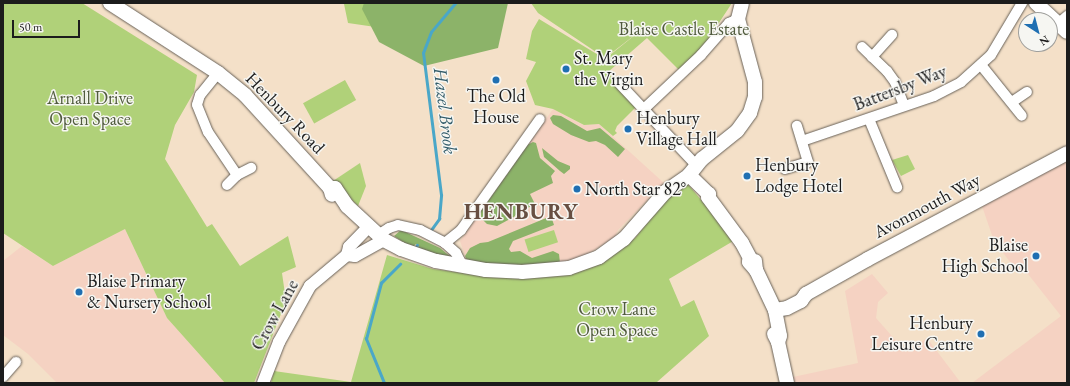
<!DOCTYPE html>
<meta charset="utf-8">
<style>
body{margin:0}
#map{position:relative;width:1070px;height:386px;overflow:hidden;background:#f4e0c8;font-family:"EB Garamond",serif}
div>[style]{position:absolute}
[style*='--x']{left:calc(var(--x)*1px);top:calc(var(--y)*1px);width:calc(var(--w)*1px);rotate:calc(var(--a)*1deg)}
.built>*{inset:0;background:#f5d2c2}
.green>*{inset:0;background:#b0d179;transform-origin:0 0}
.forest>*{inset:0;background:#8cb369}
.stream>*{height:2.5px;margin:-1.25px;padding:0 1.25px;transform-origin:1.25px;border-radius:1.25px;background:#4aa7c8}
.roads{filter:drop-shadow(0 0 1px #686158) drop-shadow(0 0 1px #686158)}
.minor>*{height:10px;margin:-5px;padding:0 5px;transform-origin:5px;border-radius:5px;background:#fff}
.tertiary>*{height:12px;margin:-6px;padding:0 6px;transform-origin:6px;border-radius:6px;background:#fff}
.secondary>*{height:14px;margin:-7px;padding:0 7px;transform-origin:7px;border-radius:7px;background:#fff}
.dots>*{width:11px;height:11px;translate:-50% -50%;box-sizing:border-box;border:2px solid #f6f6f2;border-radius:50%}
span{translate:-50% -50%;white-space:nowrap;text-align:center;line-height:1.15;-webkit-text-stroke:3px #f6f6f2;paint-order:stroke}
.park-label{font-size:18px;color:#505b3d}
.poi-label{font-size:18px;color:#1c1c1c}
.left{translate:0 -50%;text-align:left}
.right{translate:-100% -50%;text-align:right}
.street-label{font-size:18px;color:#1c1c1c}
.water-label{font-size:19px;color:#315b69;font-style:italic}
.district-label{font-size:22px;color:#674f42;font-weight:700;letter-spacing:1px}
.frame{position:absolute;inset:0;border:4px solid #1c1c1c;pointer-events:none}
.north{position:absolute;left:1018px;top:12px;width:40px;height:40px;box-sizing:border-box;background:#f6f6f2;border:1px solid #9f9f9c;border-radius:50%;rotate:144deg;font-size:11px;font-weight:700;line-height:16px;text-align:center;color:#1c1c1c}
.north::after{content:'';display:block;margin:auto;width:14px;height:18px;background:#1f6fb2;clip-path:polygon(50% 0,100% 100%,50% 72%,0 100%)}
.scale{position:absolute;left:12px;top:20px;width:68px;height:18px;box-sizing:border-box;border:2px solid #1c1c1c;border-top:0;padding-left:5px;font-size:12px;line-height:14px;white-space:nowrap;color:#1c1c1c;-webkit-text-stroke:3px #f6f6f2;paint-order:stroke}
</style>
<div id="map">
<div class="built">
<div style="clip-path:polygon(553px 109px,583px 125px,599px 124px,664px 183px,618px 230px,615px 237px,585px 256px,553px 264px,467px 261px,460px 241px)"></div>
<div style="clip-path:polygon(1067px 157px,1067px 383px,972px 383px,1061px 316px,1028px 274px,1017px 271px,994px 241px,982px 206px)"></div>
<div style="clip-path:polygon(125px 229px,167px 318px,225px 383px,57px 383px,28px 354px,3px 335px,3px 261px,22px 246px,53px 266px)"></div>
<div style="clip-path:polygon(872px 274px,888px 293px,878px 302px,876px 318px,906px 352px,927px 338px,961px 383px,795px 383px,793px 377px,858px 363px,845px 291px)"></div>
</div>
<div class="green">
<div style="clip-path:polygon(3px 3px,82px 3px,197px 75px,194px 92px,175px 125px,165px 159px,207px 227px,212px 224px,240px 266px,288px 236px,296px 267px,282px 273px,286px 301px,254px 383px,225px 383px,167px 318px,125px 229px,53px 266px,3px 233px)"></div>
<div style="clip-path:polygon(341px 3px,452px 3px,444px 37px,348px 23px,344px 4px)"></div>
<div style="clip-path:polygon(531px 3px,732px 3px,703px 47px,679px 70px,647px 38px,608px 72px,625px 96px,636px 107px,617px 126px,615px 131px,617px 133px,613px 136px,599px 124px,584px 125px,553px 109px,535px 105px,526px 81px,536px 62px,526px 59px,532px 31px,539px 19px,605px 59px,645px 27px,605px 58px,538px 13px)"></div>
<div style="left:345px;top:80px;width:23px;height:48px;rotate:61deg"></div>
<div style="clip-path:polygon(908px 155px,915px 169px,901px 176px,892px 160px)"></div>
<div style="clip-path:polygon(360px 163px,366px 186px,358px 206px,333px 181px)"></div>
<div style="clip-path:polygon(686px 182px,735px 240px,669px 279px,681px 307px,694px 300px,709px 336px,657px 382px,271px 383px,274px 371px,351px 382px,387px 255px,433px 269px,478px 275px,609px 258px,635px 238px,664px 201px)"></div>
<div style="left:554px;top:230px;width:13px;height:31px;rotate:72deg"></div>
</div>
<div class="forest">
<div style="clip-path:polygon(364px 3px,508px 3px,498px 48px,424px 66px,379px 42px,362px 9px)"></div>
<div style="clip-path:polygon(553px 115px,561px 116px,587px 131px,600px 128px,625px 149px,618px 157px,605px 145px,596px 141px,589px 142px,571px 135px,553px 124px,550px 118px)"></div>
<div style="clip-path:polygon(533px 142px,536px 143px,540px 158px,555px 171px,551px 176px,553px 183px,530px 194px,535px 204px,526px 209px,522px 207px,514px 217px,497px 226px,487px 224px,481px 218px,481px 211px,527px 145px)"></div>
<div style="clip-path:polygon(542px 148px,558px 161px,570px 166px,570px 169px,564px 174px,560px 171px,544px 157px)"></div>
<div style="clip-path:polygon(551px 216px,554px 225px,513px 241px,509px 249px,511px 252px,520px 251px,532px 258px,553px 251px,559px 254px,560px 263px,500px 266px,467px 261px,465px 256px,470px 248px,480px 243px,488px 242px)"></div>
<div style="clip-path:polygon(401px 230px,440px 248px,452px 258px,415px 250px,419px 246px,416px 244px,412px 248px,394px 236px)"></div>
</div>
<div class="stream">
<div style="--x:431;--y:230;--w:14;--a:-54"></div>
<div style="--x:439;--y:219;--w:24;--a:-85"></div>
<div style="--x:441;--y:195;--w:143;--a:-97.2"></div>
<div style="--x:423;--y:53;--w:22;--a:-69"></div>
<div style="--x:431;--y:32;--w:38;--a:-50"></div>
<div style="--x:416;--y:247;--w:2;--a:-63"></div>
<div style="--x:384;--y:383;--w:48;--a:-112.2"></div>
<div style="--x:366;--y:339;--w:58;--a:-75"></div>
<div style="--x:381;--y:283;--w:27;--a:-45"></div>
</div>
<div class="roads">
<div class="minor">
<div style="--x:1059;--y:23;--w:11;--a:-41"></div>
<div style="--x:862;--y:47;--w:35;--a:44"></div>
<div style="--x:887;--y:71;--w:14;--a:54"></div>
<div style="--x:895;--y:82;--w:25;--a:69"></div>
<div style="--x:872;--y:57;--w:30;--a:-48"></div>
<div style="--x:981;--y:65;--w:65;--a:51.2"></div>
<div style="--x:218;--y:73;--w:28;--a:129"></div>
<div style="--x:200;--y:95;--w:10;--a:107"></div>
<div style="--x:197;--y:105;--w:29;--a:68"></div>
<div style="--x:208;--y:132;--w:52;--a:56"></div>
<div style="--x:619;--y:83;--w:112;--a:46.8"></div>
<div style="--x:1012;--y:102;--w:18;--a:-34"></div>
<div style="--x:645;--y:108;--w:77;--a:-43.4"></div>
<div style="--x:701;--y:55;--w:43;--a:-48.8"></div>
<div style="--x:729;--y:23;--w:10;--a:-24"></div>
<div style="--x:869;--y:119;--w:74;--a:67.6"></div>
<div style="--x:802;--y:141;--w:139;--a:-18.8"></div>
<div style="--x:934;--y:96;--w:30;--a:-27"></div>
<div style="--x:961;--y:82;--w:40;--a:-42"></div>
<div style="--x:991;--y:55;--w:61;--a:-59.2"></div>
<div style="--x:785;--y:169;--w:24;--a:-17"></div>
<div style="--x:808;--y:162;--w:38;--a:-107"></div>
<div style="--x:227;--y:185;--w:14;--a:-45"></div>
<div style="--x:237;--y:175;--w:16;--a:-27"></div>
<div style="--x:378;--y:235;--w:13;--a:-32"></div>
<div style="--x:389;--y:228;--w:9;--a:-18"></div>
<div style="--x:398;--y:225;--w:23;--a:13"></div>
<div style="--x:420;--y:230;--w:28;--a:27"></div>
<div style="--x:445;--y:243;--w:15;--a:42"></div>
<div style="--x:456;--y:253;--w:9;--a:63"></div>
<div style="--x:460;--y:261;--w:5;--a:101"></div>
<div style="--x:445;--y:243;--w:21;--a:-39"></div>
<div style="--x:461;--y:230;--w:136;--a:-54.6"></div>
<div style="--x:3;--y:377;--w:20;--a:-49"></div>
</div>
<div class="tertiary">
<div style="--x:347;--y:255;--w:8;--a:-76"></div>
<div style="--x:349;--y:247;--w:28;--a:-46"></div>
<div style="--x:263;--y:383;--w:44;--a:-68.7"></div>
<div style="--x:279;--y:342;--w:64;--a:-61"></div>
<div style="--x:310;--y:286;--w:48;--a:-40"></div>
<div style="--x:347;--y:255;--w:8;--a:7"></div>
<div style="--x:355;--y:256;--w:33;--a:-29"></div>
</div>
<div class="secondary">
<div style="--x:110;--y:3;--w:129;--a:32.9"></div>
<div style="--x:218;--y:73;--w:35;--a:39"></div>
<div style="--x:245;--y:95;--w:126;--a:47.6"></div>
<div style="--x:330;--y:188;--w:7;--a:74"></div>
<div style="--x:1036;--y:3;--w:42;--a:43.1"></div>
<div style="--x:689;--y:175;--w:28;--a:44"></div>
<div style="--x:709;--y:194;--w:3;--a:108"></div>
<div style="--x:708;--y:197;--w:57;--a:53.5"></div>
<div style="--x:742;--y:243;--w:17;--a:62"></div>
<div style="--x:750;--y:258;--w:4;--a:104"></div>
<div style="--x:749;--y:262;--w:11;--a:49"></div>
<div style="--x:330;--y:188;--w:5;--a:0"></div>
<div style="--x:335;--y:188;--w:22;--a:56"></div>
<div style="--x:347;--y:206;--w:50;--a:42.6"></div>
<div style="--x:384;--y:240;--w:19;--a:28"></div>
<div style="--x:401;--y:249;--w:37;--a:19"></div>
<div style="--x:436;--y:261;--w:51;--a:10.2"></div>
<div style="--x:486;--y:270;--w:36;--a:3"></div>
<div style="--x:522;--y:272;--w:47;--a:-4.9"></div>
<div style="--x:569;--y:268;--w:32;--a:-20"></div>
<div style="--x:599;--y:257;--w:31;--a:-36"></div>
<div style="--x:624;--y:239;--w:62;--a:-48.9"></div>
<div style="--x:665;--y:192;--w:29;--a:-35"></div>
<div style="--x:689;--y:175;--w:21;--a:-51"></div>
<div style="--x:702;--y:159;--w:45;--a:-38.7"></div>
<div style="--x:737;--y:131;--w:22;--a:-54"></div>
<div style="--x:750;--y:113;--w:17;--a:-73"></div>
<div style="--x:755;--y:97;--w:15;--a:-90"></div>
<div style="--x:755;--y:82;--w:65;--a:-105.1"></div>
<div style="--x:738;--y:19;--w:16;--a:-76"></div>
<div style="--x:755;--y:261;--w:9;--a:84"></div>
<div style="--x:756;--y:270;--w:44;--a:64.6"></div>
<div style="--x:775;--y:310;--w:26;--a:79"></div>
<div style="--x:780;--y:336;--w:6;--a:108"></div>
<div style="--x:775;--y:310;--w:12;--a:-9"></div>
<div style="--x:787;--y:308;--w:16;--a:-27"></div>
<div style="--x:801;--y:301;--w:9;--a:-54"></div>
<div style="--x:806;--y:294;--w:71;--a:-29.4"></div>
<div style="--x:868;--y:259;--w:225;--a:-28"></div>
<div style="--x:774;--y:334;--w:9;--a:63"></div>
<div style="--x:778;--y:342;--w:42;--a:77.6"></div>
</div>
</div>
<div class="dots">
<div style="left:566px;top:69px;background:#1f6fb2"></div>
<div style="left:496px;top:80px;background:#1f6fb2"></div>
<div style="left:628px;top:129px;background:#1f6fb2"></div>
<div style="left:747px;top:176px;background:#1f6fb2"></div>
<div style="left:577px;top:189px;background:#1f6fb2"></div>
<div style="left:1036px;top:256px;background:#1f6fb2"></div>
<div style="left:79px;top:292px;background:#1f6fb2"></div>
<div style="left:981px;top:334px;background:#1f6fb2"></div>
</div>
<div class="park-label">
<span style="left:684px;top:29px">Blaise Castle Estate</span>
<span style="left:90px;top:109px">Arnall Drive<br>Open Space</span>
<span style="left:617px;top:320px">Crow Lane<br>Open Space</span>
</div>
<div class="poi-label">
<span class="left" style="left:574px;top:69px">St. Mary<br>the Virgin</span>
<span style="left:496px;top:107px">The Old<br>House</span>
<span class="left" style="left:636px;top:129px">Henbury<br>Village Hall</span>
<span class="left" style="left:755px;top:176px">Henbury<br>Lodge Hotel</span>
<span class="left" style="left:585px;top:189px">North Star 82°</span>
<span class="right" style="left:1028px;top:256px">Blaise<br>High School</span>
<span class="left" style="left:87px;top:292px">Blaise Primary<br>&amp; Nursery School</span>
<span class="right" style="left:973px;top:334px">Henbury<br>Leisure Centre</span>
</div>
<div class="street-label">
<span style="left:900px;top:88px;rotate:-21deg">Battersby Way</span>
<span style="left:285px;top:113px;rotate:46deg">Henbury Road</span>
<span style="left:927px;top:206px;rotate:-28deg">Avonmouth Way</span>
<span style="left:275px;top:315px;rotate:-61deg">Crow Lane</span>
</div>
<div class="water-label">
<span style="left:445px;top:111px;rotate:83deg">Hazel Brook</span>
</div>
<div class="district-label">
<span style="left:521px;top:212px">HENBURY</span>
</div>
<div class="frame"></div>
<div class="north">N</div>
<div class="scale">50 m</div>
</div>
